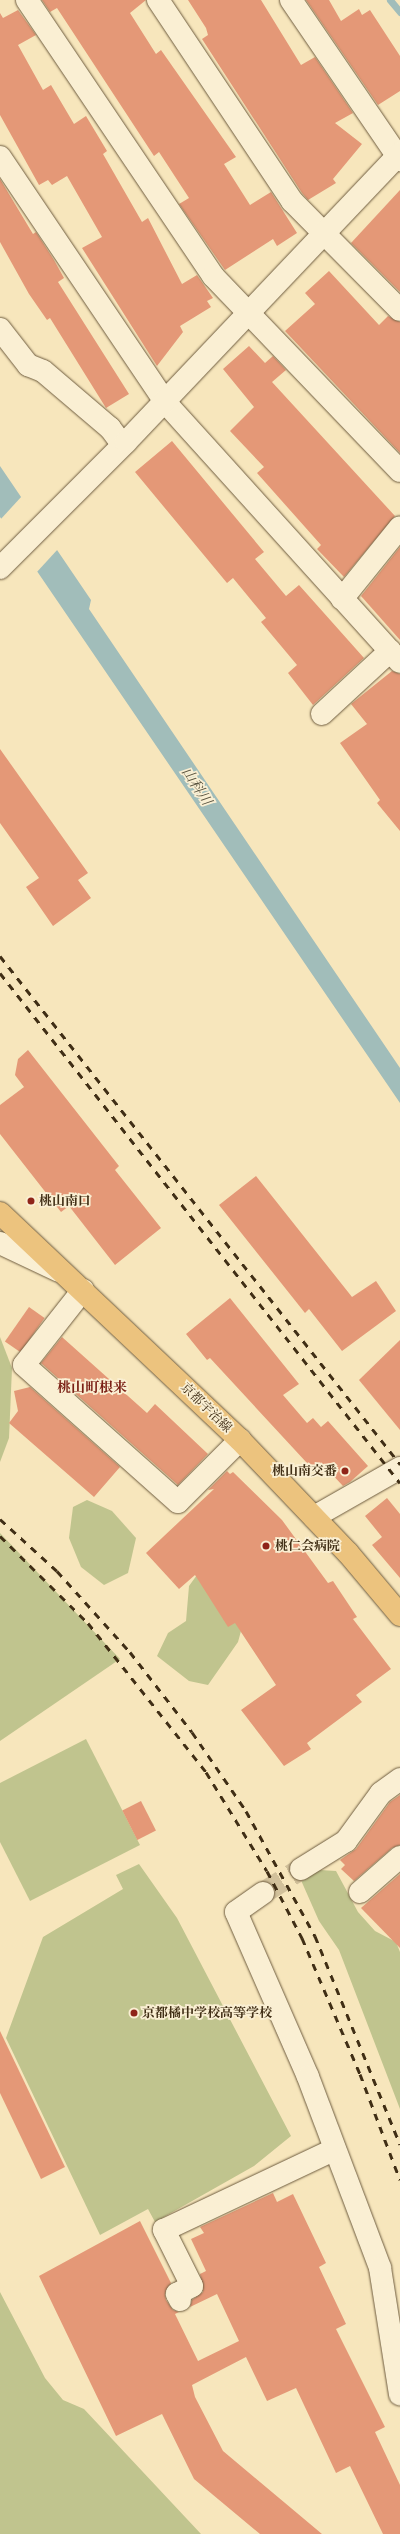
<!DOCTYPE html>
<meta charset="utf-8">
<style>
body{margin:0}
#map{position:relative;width:400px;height:2534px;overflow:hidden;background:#f7e6bc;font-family:"EB Garamond","Noto Serif JP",serif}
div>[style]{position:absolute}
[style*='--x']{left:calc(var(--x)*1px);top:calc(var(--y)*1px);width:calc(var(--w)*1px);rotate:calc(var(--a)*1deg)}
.green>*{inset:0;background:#c0c48e}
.water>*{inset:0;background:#a1bdba}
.pier>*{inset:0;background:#f7e6bc}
.stream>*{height:7px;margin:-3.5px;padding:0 3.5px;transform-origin:3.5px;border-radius:3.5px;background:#a1bdba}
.building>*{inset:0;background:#e49877;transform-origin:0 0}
.minor-tunnel>*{height:22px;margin-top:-11px;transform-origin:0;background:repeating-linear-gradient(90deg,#d2c19b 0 22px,transparent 0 33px)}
.roads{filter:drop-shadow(0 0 1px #6e5c3f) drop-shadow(0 0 1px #6e5c3f)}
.minor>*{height:22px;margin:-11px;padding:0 11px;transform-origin:11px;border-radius:11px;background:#faefd3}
.major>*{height:22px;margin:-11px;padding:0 11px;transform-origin:11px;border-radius:11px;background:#ecc37e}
.rail>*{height:3px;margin-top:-1.5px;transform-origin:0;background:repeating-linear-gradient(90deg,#402e15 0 7px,transparent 0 14px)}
.dots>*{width:11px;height:11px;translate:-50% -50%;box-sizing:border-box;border:2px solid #faefd3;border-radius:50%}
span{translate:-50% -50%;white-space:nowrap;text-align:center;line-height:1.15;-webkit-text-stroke:3.5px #faefd3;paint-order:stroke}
.poi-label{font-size:13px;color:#402e15;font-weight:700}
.left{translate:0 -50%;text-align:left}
.right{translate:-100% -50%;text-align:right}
.street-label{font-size:13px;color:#402e15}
.water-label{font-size:14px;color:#58523e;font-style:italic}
.neighbourhood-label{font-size:14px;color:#7a1f14;font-weight:700}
</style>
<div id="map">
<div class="green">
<div style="clip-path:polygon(0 1337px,12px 1368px,9px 1438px,0 1462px)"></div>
<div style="clip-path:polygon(87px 1500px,112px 1511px,136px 1538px,128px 1573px,104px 1585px,81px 1567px,69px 1538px,73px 1507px)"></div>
<div style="clip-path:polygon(0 1533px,120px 1659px,0 1741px)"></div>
<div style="clip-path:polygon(202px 1568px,241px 1631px,238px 1642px,208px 1685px,189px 1681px,157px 1656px,168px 1633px,186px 1621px,189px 1586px)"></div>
<div style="clip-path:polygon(86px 1739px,140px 1845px,30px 1901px,0 1842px,0 1783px)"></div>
<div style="clip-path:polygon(139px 1864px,177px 1918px,291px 2136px,254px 2166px,155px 2222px,148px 2209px,100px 2235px,6px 2038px,43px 1937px,123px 1889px,116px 1875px)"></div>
<div style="clip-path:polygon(320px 1870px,336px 1871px,358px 1912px,375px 1931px,396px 1942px,400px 1952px,400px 2109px,339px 1950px,319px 1921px,300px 1878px)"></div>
<div style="clip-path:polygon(0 2292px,45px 2378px,63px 2400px,84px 2409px,201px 2534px,0 2534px)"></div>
</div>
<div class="water">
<div style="clip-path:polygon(0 466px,91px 600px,89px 609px,400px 1068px,400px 1103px,0 517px)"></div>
</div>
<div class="pier">
<div style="clip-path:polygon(22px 496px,58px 549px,36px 573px,0 520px)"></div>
</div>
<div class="stream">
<div style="--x:390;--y:0;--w:16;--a:50"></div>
</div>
<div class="building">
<div style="clip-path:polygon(42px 0,146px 0,130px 13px,156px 54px,161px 50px,236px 157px,224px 164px,250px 205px,271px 192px,297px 233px,277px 246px,273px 239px,225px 270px,179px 204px,189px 198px,159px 152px,154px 156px,57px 8px,50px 12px)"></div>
<div style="clip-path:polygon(188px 0,261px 0,301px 65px,315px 57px,353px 113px,335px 123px,362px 144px,333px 179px,336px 183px,308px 200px,302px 193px,202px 39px,208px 35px,206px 28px)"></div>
<div style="clip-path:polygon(306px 0,329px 0,341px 21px,359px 9px,362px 15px,370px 10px,400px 56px,400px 91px,378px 105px)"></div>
<div style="clip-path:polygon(18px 10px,36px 35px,18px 45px,43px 90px,51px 85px,74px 124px,86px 116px,107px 151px,103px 154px,142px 222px,148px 218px,182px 284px,197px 275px,213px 298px,207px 301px,211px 307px,180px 326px,183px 332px,157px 366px,82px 248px,102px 237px,67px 176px,52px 185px,48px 180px,39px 185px,0 115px,0 13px,3px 18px)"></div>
<div style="clip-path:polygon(0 179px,33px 234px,36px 232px,54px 260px,64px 278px,58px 282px,129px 394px,106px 408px,50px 318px,47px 320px,29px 294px,0 242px)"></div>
<div style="clip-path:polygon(400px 190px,400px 292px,351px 243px)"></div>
<div style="clip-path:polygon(329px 271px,379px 325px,388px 316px,400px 322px,400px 453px,285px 331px,315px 304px,305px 293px)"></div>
<div style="clip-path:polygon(249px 346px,265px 363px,273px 356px,286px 370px,272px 382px,395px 516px,344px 577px,317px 549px,321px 545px,257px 473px,264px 467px,230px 431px,254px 407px,223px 369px)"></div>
<div style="clip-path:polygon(172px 441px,264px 552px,255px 559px,286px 596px,299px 585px,364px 658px,313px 705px,288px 673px,297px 665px,261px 622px,266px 618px,233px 578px,227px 583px,135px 472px)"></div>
<div style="clip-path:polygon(400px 547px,400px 640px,361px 596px)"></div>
<div style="clip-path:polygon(392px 671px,400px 674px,400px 831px,377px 803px,380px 800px,340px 743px,367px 724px,351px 704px)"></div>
<div style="clip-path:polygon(0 749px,88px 873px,78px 880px,91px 898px,53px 926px,26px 887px,39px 878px,0 823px)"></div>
<div style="clip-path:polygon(28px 1050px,119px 1166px,115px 1170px,161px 1228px,115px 1265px,69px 1206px,61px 1212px,0 1134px,0 1105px,24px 1087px,15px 1075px,18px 1059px)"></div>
<div style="clip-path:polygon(256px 1176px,352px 1297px,376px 1281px,396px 1311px,342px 1351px,309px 1309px,305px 1313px,219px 1205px)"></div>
<div style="clip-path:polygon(230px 1298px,299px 1384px,283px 1395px,307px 1423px,313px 1418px,321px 1427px,328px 1421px,368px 1466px,350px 1482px,343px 1486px,327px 1469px,319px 1476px,210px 1358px,207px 1360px,186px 1334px)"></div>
<div style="left:29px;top:1307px;width:19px;height:42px;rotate:35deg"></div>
<div style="clip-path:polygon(62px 1337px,147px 1413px,155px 1404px,208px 1454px,178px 1485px,41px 1363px)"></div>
<div style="clip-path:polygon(400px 1340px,400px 1430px,359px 1380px)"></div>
<div style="clip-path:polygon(30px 1387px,120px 1467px,94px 1497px,9px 1423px,18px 1411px,14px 1391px)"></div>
<div style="clip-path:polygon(227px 1471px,230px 1474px,233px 1472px,282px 1520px,328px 1583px,333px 1581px,357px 1617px,353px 1619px,391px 1669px,356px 1695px,362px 1702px,307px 1743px,311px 1749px,284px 1766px,241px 1710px,276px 1685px,235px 1623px,228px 1627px,195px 1575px,179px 1589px,146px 1553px,214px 1489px,208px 1490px)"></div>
<div style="clip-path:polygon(387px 1498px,400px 1514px,400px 1578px,372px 1545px,382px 1537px,365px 1516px)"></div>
<div style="clip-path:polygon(400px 1795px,400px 1845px,392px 1848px,354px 1881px,341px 1869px,345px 1865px,340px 1860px,356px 1849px,390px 1802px)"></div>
<div style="left:141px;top:1801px;width:33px;height:21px;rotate:63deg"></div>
<div style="clip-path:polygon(400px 1874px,400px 1948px,361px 1908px)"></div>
<div style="clip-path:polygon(0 2031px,65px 2167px,41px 2179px,0 2093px)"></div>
<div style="clip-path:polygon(273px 2193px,277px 2202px,293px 2194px,326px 2263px,319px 2267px,346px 2324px,336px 2329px,385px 2427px,375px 2432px,400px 2485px,400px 2534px,383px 2534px,350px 2466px,336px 2473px,296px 2388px,267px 2401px,246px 2357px,192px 2385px,195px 2397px,223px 2451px,322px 2534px,260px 2534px,194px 2479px,162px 2414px,116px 2436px,39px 2276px,140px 2221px,171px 2283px,165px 2293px,166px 2300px,173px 2310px,179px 2312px,175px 2314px,198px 2361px,239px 2341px,217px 2294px,190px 2307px,192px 2300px,203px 2292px,200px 2274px,206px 2271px,191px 2239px,204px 2233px,200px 2227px)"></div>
</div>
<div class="minor-tunnel">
<div style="--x:263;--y:1893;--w:45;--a:-32.3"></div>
</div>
<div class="roads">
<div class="minor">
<div style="--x:27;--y:0;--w:333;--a:56"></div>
<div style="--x:213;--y:276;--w:270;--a:46.2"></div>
<div style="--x:158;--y:0;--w:242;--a:56.3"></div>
<div style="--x:292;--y:201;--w:153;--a:45.3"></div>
<div style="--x:291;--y:0;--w:194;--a:55.7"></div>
<div style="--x:0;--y:157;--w:295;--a:56"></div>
<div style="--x:165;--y:402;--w:350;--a:47.9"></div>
<div style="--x:0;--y:329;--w:46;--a:52.1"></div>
<div style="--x:28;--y:365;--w:16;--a:22"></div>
<div style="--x:43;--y:371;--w:88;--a:40.4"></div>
<div style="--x:110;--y:428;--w:21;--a:53"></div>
<div style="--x:0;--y:568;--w:178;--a:-45"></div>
<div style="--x:126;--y:442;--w:398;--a:-46.5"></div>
<div style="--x:342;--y:599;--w:92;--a:-51.1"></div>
<div style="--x:322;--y:714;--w:93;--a:-42.8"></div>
<div style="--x:0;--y:1243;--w:65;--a:25.4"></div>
<div style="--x:83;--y:1290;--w:95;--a:128.2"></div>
<div style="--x:24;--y:1365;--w:206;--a:41.7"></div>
<div style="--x:178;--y:1502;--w:88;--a:-45"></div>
<div style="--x:314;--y:1517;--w:99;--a:-29.7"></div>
<div style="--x:301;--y:1869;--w:53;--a:-31.9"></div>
<div style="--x:346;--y:1841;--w:59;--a:-53.9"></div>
<div style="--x:381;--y:1793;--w:24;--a:-36"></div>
<div style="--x:360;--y:1892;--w:53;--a:-41.2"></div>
<div style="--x:263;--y:1893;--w:33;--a:145"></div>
<div style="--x:236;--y:1912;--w:180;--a:66.4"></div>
<div style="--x:308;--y:2077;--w:204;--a:69.3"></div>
<div style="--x:380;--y:2268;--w:128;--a:81"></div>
<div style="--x:180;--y:2300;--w:7;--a:-117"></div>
<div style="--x:177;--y:2294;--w:17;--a:-28"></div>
<div style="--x:192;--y:2286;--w:63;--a:-116.6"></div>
<div style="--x:164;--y:2230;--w:189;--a:-25.3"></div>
</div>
<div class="major">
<div style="--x:0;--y:1213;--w:330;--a:43.4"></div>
<div style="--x:240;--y:1440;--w:156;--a:46.3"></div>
<div style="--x:348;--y:1553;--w:81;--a:50"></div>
</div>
</div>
<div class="rail">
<div style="--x:0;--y:956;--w:647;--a:51.78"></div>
<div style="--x:0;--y:973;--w:648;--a:51.89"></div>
<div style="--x:0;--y:1519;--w:77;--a:42.4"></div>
<div style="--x:57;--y:1571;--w:109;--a:48"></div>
<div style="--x:130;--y:1652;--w:101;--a:52.2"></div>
<div style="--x:192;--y:1732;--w:96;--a:55.6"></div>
<div style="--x:246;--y:1811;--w:143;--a:61.1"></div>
<div style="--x:315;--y:1936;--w:225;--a:67.8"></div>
<div style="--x:0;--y:1536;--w:124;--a:44.7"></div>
<div style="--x:88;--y:1623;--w:190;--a:51.6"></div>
<div style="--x:206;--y:1772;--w:116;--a:58.4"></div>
<div style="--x:267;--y:1871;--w:76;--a:62.4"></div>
<div style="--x:302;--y:1938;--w:148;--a:66.9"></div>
<div style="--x:360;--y:2074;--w:113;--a:69.3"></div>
</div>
<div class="dots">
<div style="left:31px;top:1201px;background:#8f2418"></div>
<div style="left:345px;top:1471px;background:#8f2418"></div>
<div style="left:266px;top:1546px;background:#8f2418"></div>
<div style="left:134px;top:2013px;background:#8f2418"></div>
</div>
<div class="poi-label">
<span class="left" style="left:39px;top:1201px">桃山南口</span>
<span class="right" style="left:337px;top:1471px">桃山南交番</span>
<span class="left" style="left:275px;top:1546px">桃仁会病院</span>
<span class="left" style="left:142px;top:2013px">京都橘中学校高等学校</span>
</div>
<div class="street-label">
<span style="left:206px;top:1408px;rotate:44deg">京都宇治線</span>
</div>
<div class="water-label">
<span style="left:197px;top:786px;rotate:57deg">山科川</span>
</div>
<div class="neighbourhood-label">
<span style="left:92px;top:1387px">桃山町根来</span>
</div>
</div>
